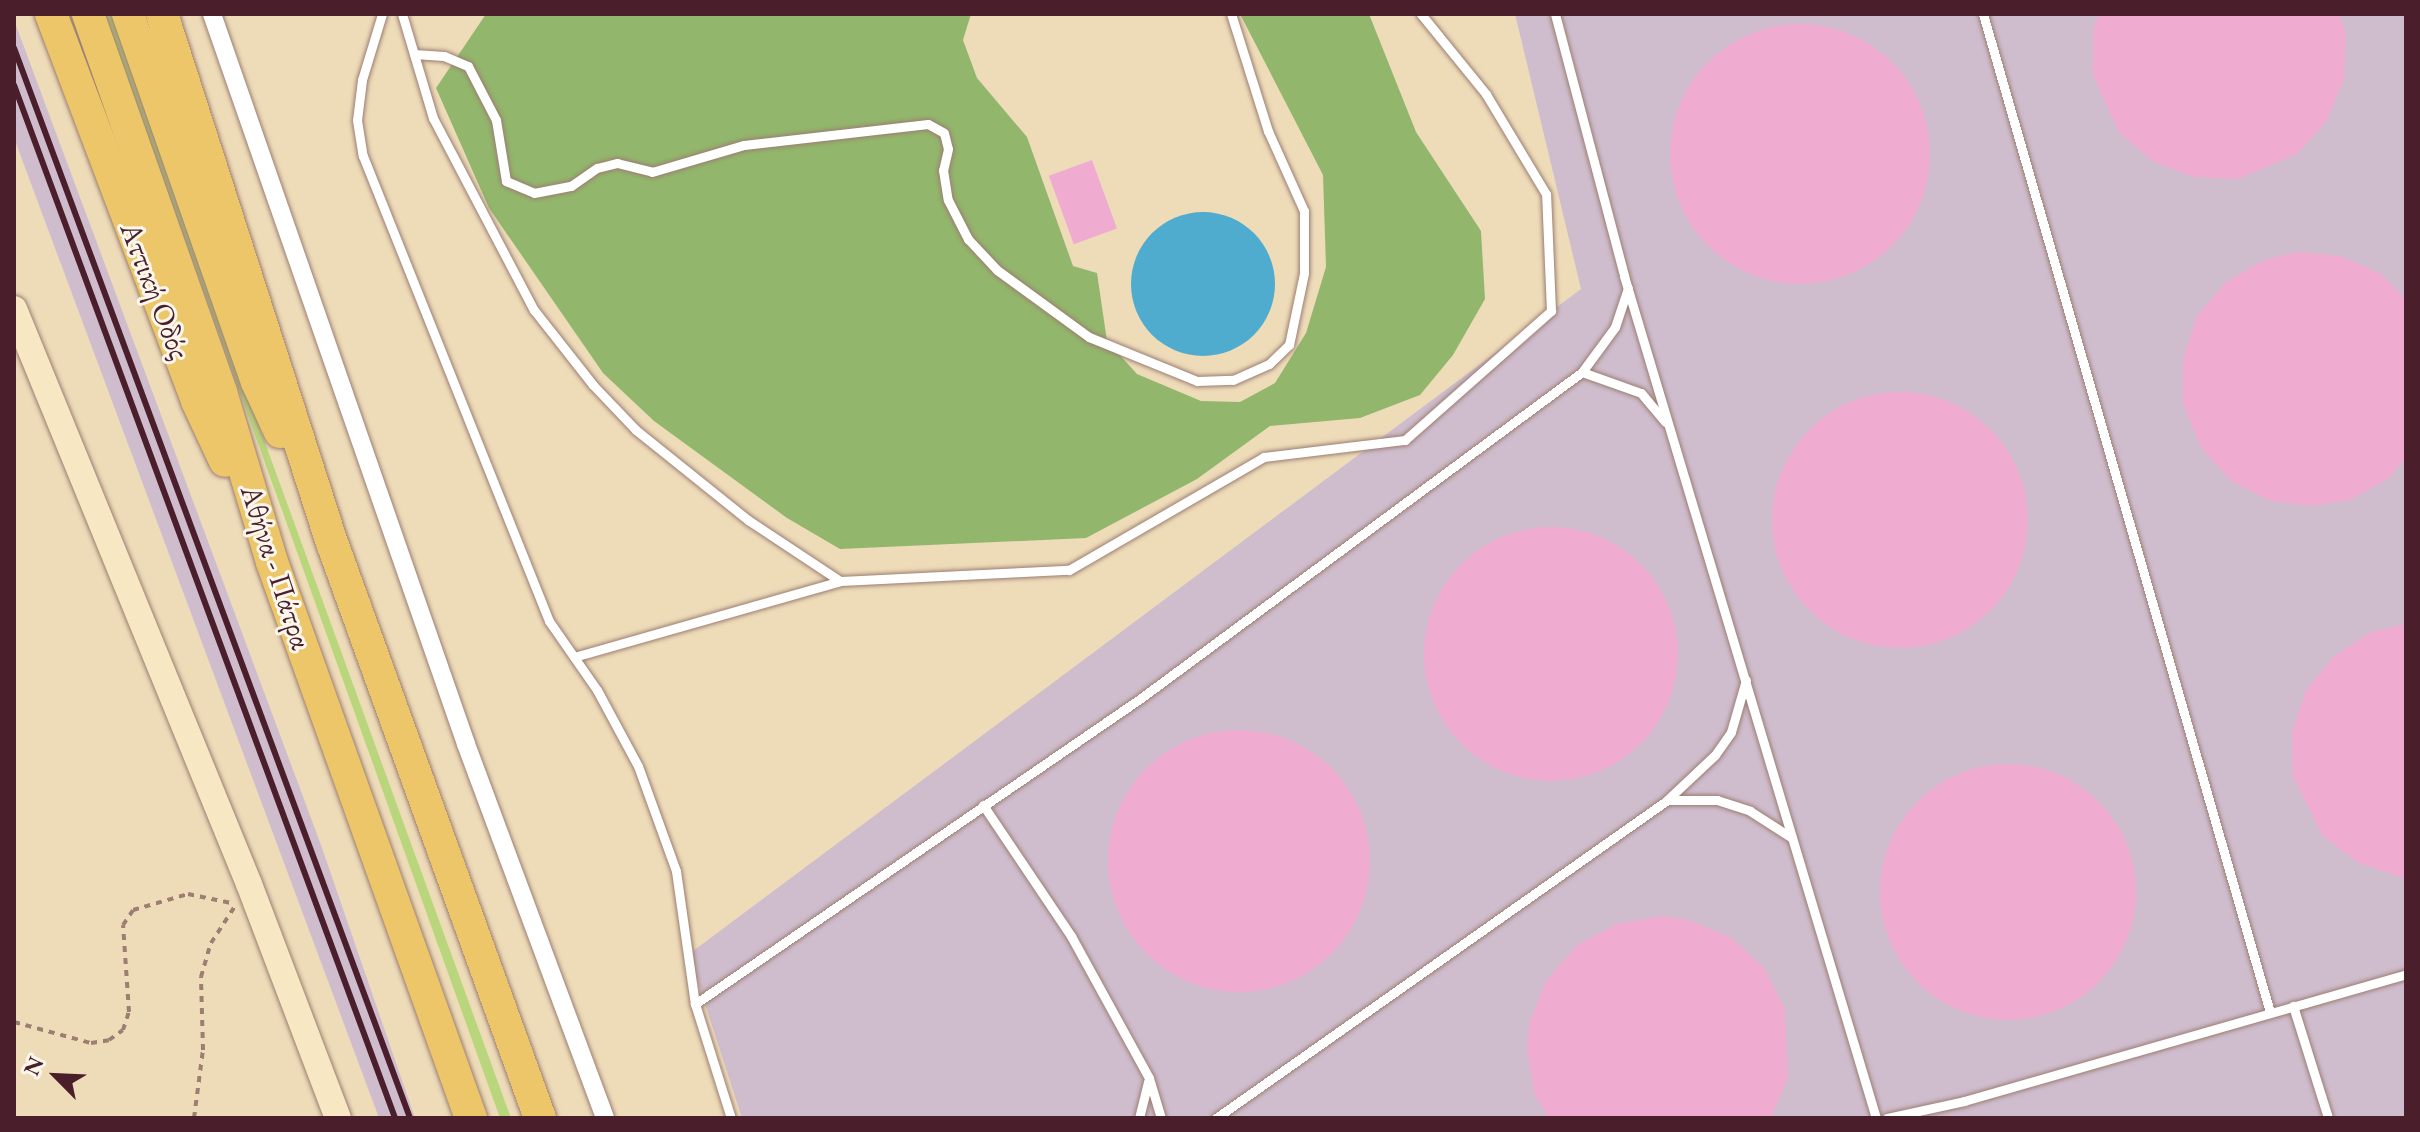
<!DOCTYPE html>
<meta charset="utf-8">
<style>
body{margin:0}
#map{position:relative;width:2420px;height:1132px;overflow:hidden;background:#eedcb9;font-family:"EB Garamond",serif}
div>[style]{position:absolute}
[style*='--x']{left:calc(var(--x)*1px);top:calc(var(--y)*1px);width:calc(var(--w)*1px);rotate:calc(var(--a)*1deg)}
.industrial>*{inset:0;background:#cfbdce}
.green>*{inset:0;background:#b9d67c}
.forest>*{inset:0;background:#92b76c}
.water>*{inset:0;background:#50acce}
.round{border-radius:50%}
.building>*{inset:0;background:#efacd0;transform-origin:0 0}
.path>*{height:4px;margin-top:-2px;transform-origin:0;background:repeating-linear-gradient(90deg,#9c7e72 0 6px,transparent 0 12px)}
.roads{filter:drop-shadow(0 0 2px #9c7e72) drop-shadow(0 0 2px #9c7e72)}
.lane>*{height:9px;margin:-4.5px;padding:0 4.5px;transform-origin:4.5px;border-radius:4.5px;background:#fff}
.street>*{height:18px;margin:-9px;padding:0 9px;transform-origin:9px;border-radius:9px;background:#fff}
.secondary>*{height:26px;margin:-13px;padding:0 13px;transform-origin:13px;border-radius:13px;background:#f7e8c3}
.highway>*{height:32px;margin:-16px;padding:0 16px;transform-origin:16px;border-radius:16px;background:#ecc669}
.rail>*{height:6px;margin:-3px;padding:0 3px;transform-origin:3px;border-radius:3px;background:#4a1f2b}
span{translate:-50% -50%;white-space:nowrap;text-align:center;line-height:1.15;-webkit-text-stroke:6px #fbf7ec;paint-order:stroke}
.street-label{font-size:30px;color:#4a1f2b}
.frame{position:absolute;inset:0;border:16px solid #4a1f2b;pointer-events:none}
.north{position:absolute;left:16px;top:1036px;width:80px;height:80px;-webkit-text-stroke:6px #fbf7ec;paint-order:stroke;rotate:294deg;font-size:22px;font-weight:700;line-height:32px;text-align:center;color:#4a1f2b}
.north::after{content:'';display:block;margin:auto;width:28px;height:36px;background:#4a1f2b;clip-path:polygon(50% 0,100% 100%,50% 72%,0 100%)}
</style>
<div id="map">
<div class="industrial">
<div style="clip-path:polygon(1515px 14px,2406px 14px,2406px 1118px,742px 1118px,689px 954px,1581px 289px)"></div>
<div style="clip-path:polygon(14px 20px,321px 845px,415px 1118px,379px 1118px,14px 138px)"></div>
</div>
<div class="green">
<div style="clip-path:polygon(104px 14px,115px 14px,244px 385px,511px 1118px,500px 1118px)"></div>
</div>
<div class="forest">
<div style="clip-path:polygon(486px 14px,971px 14px,963px 40px,977px 78px,1027px 137px,1073px 266px,1097px 273px,1107px 341px,1137px 374px,1201px 401px,1240px 402px,1275px 383px,1306px 333px,1326px 267px,1323px 175px,1240px 14px,1369px 14px,1416px 132px,1481px 231px,1485px 299px,1453px 355px,1420px 395px,1360px 418px,1270px 426px,1197px 479px,1086px 538px,840px 549px,787px 518px,654px 421px,603px 373px,489px 208px,436px 88px)"></div>
</div>
<div class="water">
<div class="round" style="left:1131px;top:212px;width:144px;height:144px"></div>
</div>
<div class="building">
<div style="clip-path:polygon(2099px 14px,2339px 14px,2346px 35px,2344px 79px,2327px 121px,2297px 154px,2238px 179px,2193px 177px,2152px 161px,2119px 132px,2093px 75px,2093px 30px)"></div>
<div class="round" style="left:1670px;top:24px;width:260px;height:260px"></div>
<div style="left:1092px;top:160px;width:73px;height:46px;rotate:70deg"></div>
<div style="clip-path:polygon(2297px 252px,2341px 256px,2381px 274px,2406px 299px,2406px 457px,2389px 478px,2350px 500px,2314px 506px,2270px 501px,2231px 481px,2201px 448px,2183px 403px,2183px 358px,2197px 316px,2226px 282px,2264px 260px)"></div>
<div class="round" style="left:1772px;top:392px;width:256px;height:256px"></div>
<div class="round" style="left:1424px;top:527px;width:254px;height:254px"></div>
<div style="clip-path:polygon(2406px 624px,2406px 879px,2357px 862px,2322px 835px,2293px 776px,2292px 732px,2306px 690px,2334px 656px,2371px 632px)"></div>
<div class="round" style="left:1108px;top:730px;width:262px;height:262px"></div>
<div class="round" style="left:1880px;top:764px;width:256px;height:256px"></div>
<div style="clip-path:polygon(1661px 916px,1689px 920px,1732px 938px,1765px 969px,1785px 1010px,1788px 1078px,1771px 1118px,1548px 1118px,1534px 1093px,1527px 1048px,1529px 1024px,1546px 981px,1576px 946px,1616px 924px)"></div>
</div>
<div class="path">
<div style="--x:14;--y:1022;--w:80;--a:15.3"></div>
<div style="--x:91;--y:1043;--w:18;--a:-9"></div>
<div style="--x:109;--y:1040;--w:17;--a:-36"></div>
<div style="--x:123;--y:1030;--w:19;--a:-72"></div>
<div style="--x:129;--y:1012;--w:87;--a:-93.9"></div>
<div style="--x:123;--y:925;--w:18;--a:-56"></div>
<div style="--x:133;--y:910;--w:57;--a:-16.2"></div>
<div style="--x:188;--y:894;--w:44;--a:11.8"></div>
<div style="--x:194;--y:1118;--w:69;--a:-82.5"></div>
<div style="--x:203;--y:1050;--w:73;--a:-91.6"></div>
<div style="--x:201;--y:977;--w:35;--a:-74"></div>
<div style="--x:211;--y:943;--w:44;--a:-57"></div>
</div>
<div class="roads">
<div class="lane">
<div style="--x:382;--y:14;--w:69;--a:106.9"></div>
<div style="--x:362;--y:80;--w:40;--a:97.1"></div>
<div style="--x:357;--y:120;--w:36;--a:81"></div>
<div style="--x:363;--y:156;--w:501;--a:68.2"></div>
<div style="--x:549;--y:621;--w:84;--a:55.2"></div>
<div style="--x:597;--y:690;--w:86;--a:61.7"></div>
<div style="--x:638;--y:766;--w:112;--a:70.1"></div>
<div style="--x:676;--y:871;--w:134;--a:81.9"></div>
<div style="--x:695;--y:1004;--w:120;--a:72.5"></div>
<div style="--x:402;--y:14;--w:109;--a:73.4"></div>
<div style="--x:433;--y:118;--w:217;--a:62.3"></div>
<div style="--x:534;--y:310;--w:95;--a:51.8"></div>
<div style="--x:593;--y:385;--w:62;--a:46.3"></div>
<div style="--x:636;--y:430;--w:144;--a:38.8"></div>
<div style="--x:748;--y:520;--w:110;--a:33.5"></div>
<div style="--x:1555;--y:14;--w:271;--a:75.2"></div>
<div style="--x:1624;--y:276;--w:879;--a:73.34"></div>
<div style="--x:1983;--y:14;--w:1038;--a:73.96"></div>
<div style="--x:414;--y:54;--w:30;--a:4"></div>
<div style="--x:444;--y:56;--w:26;--a:23"></div>
<div style="--x:468;--y:66;--w:61;--a:62.6"></div>
<div style="--x:496;--y:120;--w:62;--a:80.7"></div>
<div style="--x:506;--y:181;--w:30;--a:23"></div>
<div style="--x:534;--y:193;--w:38;--a:-11"></div>
<div style="--x:571;--y:186;--w:32;--a:-35"></div>
<div style="--x:597;--y:168;--w:21;--a:-14"></div>
<div style="--x:617;--y:163;--w:36;--a:14"></div>
<div style="--x:652;--y:172;--w:96;--a:-16.4"></div>
<div style="--x:744;--y:145;--w:185;--a:-6.5"></div>
<div style="--x:928;--y:124;--w:18;--a:29"></div>
<div style="--x:944;--y:133;--w:16;--a:76"></div>
<div style="--x:948;--y:149;--w:22;--a:103"></div>
<div style="--x:943;--y:170;--w:30;--a:81"></div>
<div style="--x:948;--y:200;--w:44;--a:62.9"></div>
<div style="--x:968;--y:239;--w:42;--a:46.9"></div>
<div style="--x:997;--y:270;--w:114;--a:36.1"></div>
<div style="--x:1089;--y:337;--w:117;--a:22.2"></div>
<div style="--x:1197;--y:381;--w:36;--a:-2"></div>
<div style="--x:1233;--y:380;--w:39;--a:-24"></div>
<div style="--x:1269;--y:364;--w:28;--a:-44"></div>
<div style="--x:1289;--y:345;--w:74;--a:-78.2"></div>
<div style="--x:1304;--y:273;--w:62;--a:-90"></div>
<div style="--x:1304;--y:211;--w:88;--a:-114.2"></div>
<div style="--x:1268;--y:131;--w:123;--a:-107.5"></div>
<div style="--x:1582;--y:372;--w:63;--a:19.6"></div>
<div style="--x:1641;--y:393;--w:38;--a:50"></div>
<div style="--x:574;--y:657;--w:277;--a:-15.9"></div>
<div style="--x:840;--y:581;--w:229;--a:-2.8"></div>
<div style="--x:1069;--y:570;--w:225;--a:-30.1"></div>
<div style="--x:1264;--y:457;--w:142;--a:-6.9"></div>
<div style="--x:1405;--y:440;--w:195;--a:-41.5"></div>
<div style="--x:1551;--y:311;--w:117;--a:-92.4"></div>
<div style="--x:1546;--y:194;--w:117;--a:-121"></div>
<div style="--x:1486;--y:94;--w:103;--a:-129.1"></div>
<div style="--x:1669;--y:800;--w:48;--a:0"></div>
<div style="--x:1717;--y:800;--w:35;--a:18"></div>
<div style="--x:1750;--y:811;--w:50;--a:32.7"></div>
<div style="--x:983;--y:805;--w:158;--a:56.1"></div>
<div style="--x:1071;--y:936;--w:162;--a:61.2"></div>
<div style="--x:1149;--y:1078;--w:42;--a:73.3"></div>
<div style="--x:695;--y:1004;--w:541;--a:-34.45"></div>
<div style="--x:1141;--y:698;--w:548;--a:-36.47"></div>
<div style="--x:1582;--y:372;--w:56;--a:-53.7"></div>
<div style="--x:1615;--y:327;--w:41;--a:-71.6"></div>
<div style="--x:2293;--y:1006;--w:117;--a:72.6"></div>
<div style="--x:1139;--y:1118;--w:38;--a:-76"></div>
<div style="--x:1216;--y:1118;--w:550;--a:-35.16"></div>
<div style="--x:1666;--y:801;--w:67;--a:-43.2"></div>
<div style="--x:1715;--y:755;--w:28;--a:-55"></div>
<div style="--x:1731;--y:732;--w:54;--a:-73.9"></div>
<div style="--x:1887;--y:1118;--w:79;--a:-12.4"></div>
<div style="--x:1964;--y:1101;--w:460;--a:-16"></div>
</div>
<div class="street">
<div style="--x:212;--y:14;--w:773;--a:70.81"></div>
<div style="--x:466;--y:744;--w:399;--a:69.6"></div>
</div>
<div class="secondary">
<div style="--x:14;--y:309;--w:621;--a:67.77"></div>
<div style="--x:249;--y:884;--w:250;--a:69.2"></div>
</div>
<div class="highway">
<div style="--x:51;--y:14;--w:414;--a:69.3"></div>
<div style="--x:197;--y:401;--w:66;--a:65"></div>
<div style="--x:88;--y:14;--w:401;--a:70.6"></div>
<div style="--x:221;--y:392;--w:177;--a:73.3"></div>
<div style="--x:272;--y:562;--w:591;--a:70.31"></div>
<div style="--x:128;--y:14;--w:390;--a:70.7"></div>
<div style="--x:257;--y:382;--w:55;--a:65.3"></div>
<div style="--x:162;--y:14;--w:552;--a:72.19"></div>
<div style="--x:331;--y:540;--w:615;--a:70.12"></div>
</div>
</div>
<div class="rail">
<div style="--x:14;--y:48;--w:1141;--a:69.69"></div>
<div style="--x:14;--y:85;--w:1101;--a:69.75"></div>
</div>
<div class="street-label">
<span style="left:155px;top:291px;rotate:69deg">Αττική Οδός</span>
<span style="left:276px;top:567px;rotate:72deg">Αθήνα - Πάτρα</span>
</div>
<div class="frame"></div>
<div class="north">N</div>
</div>
